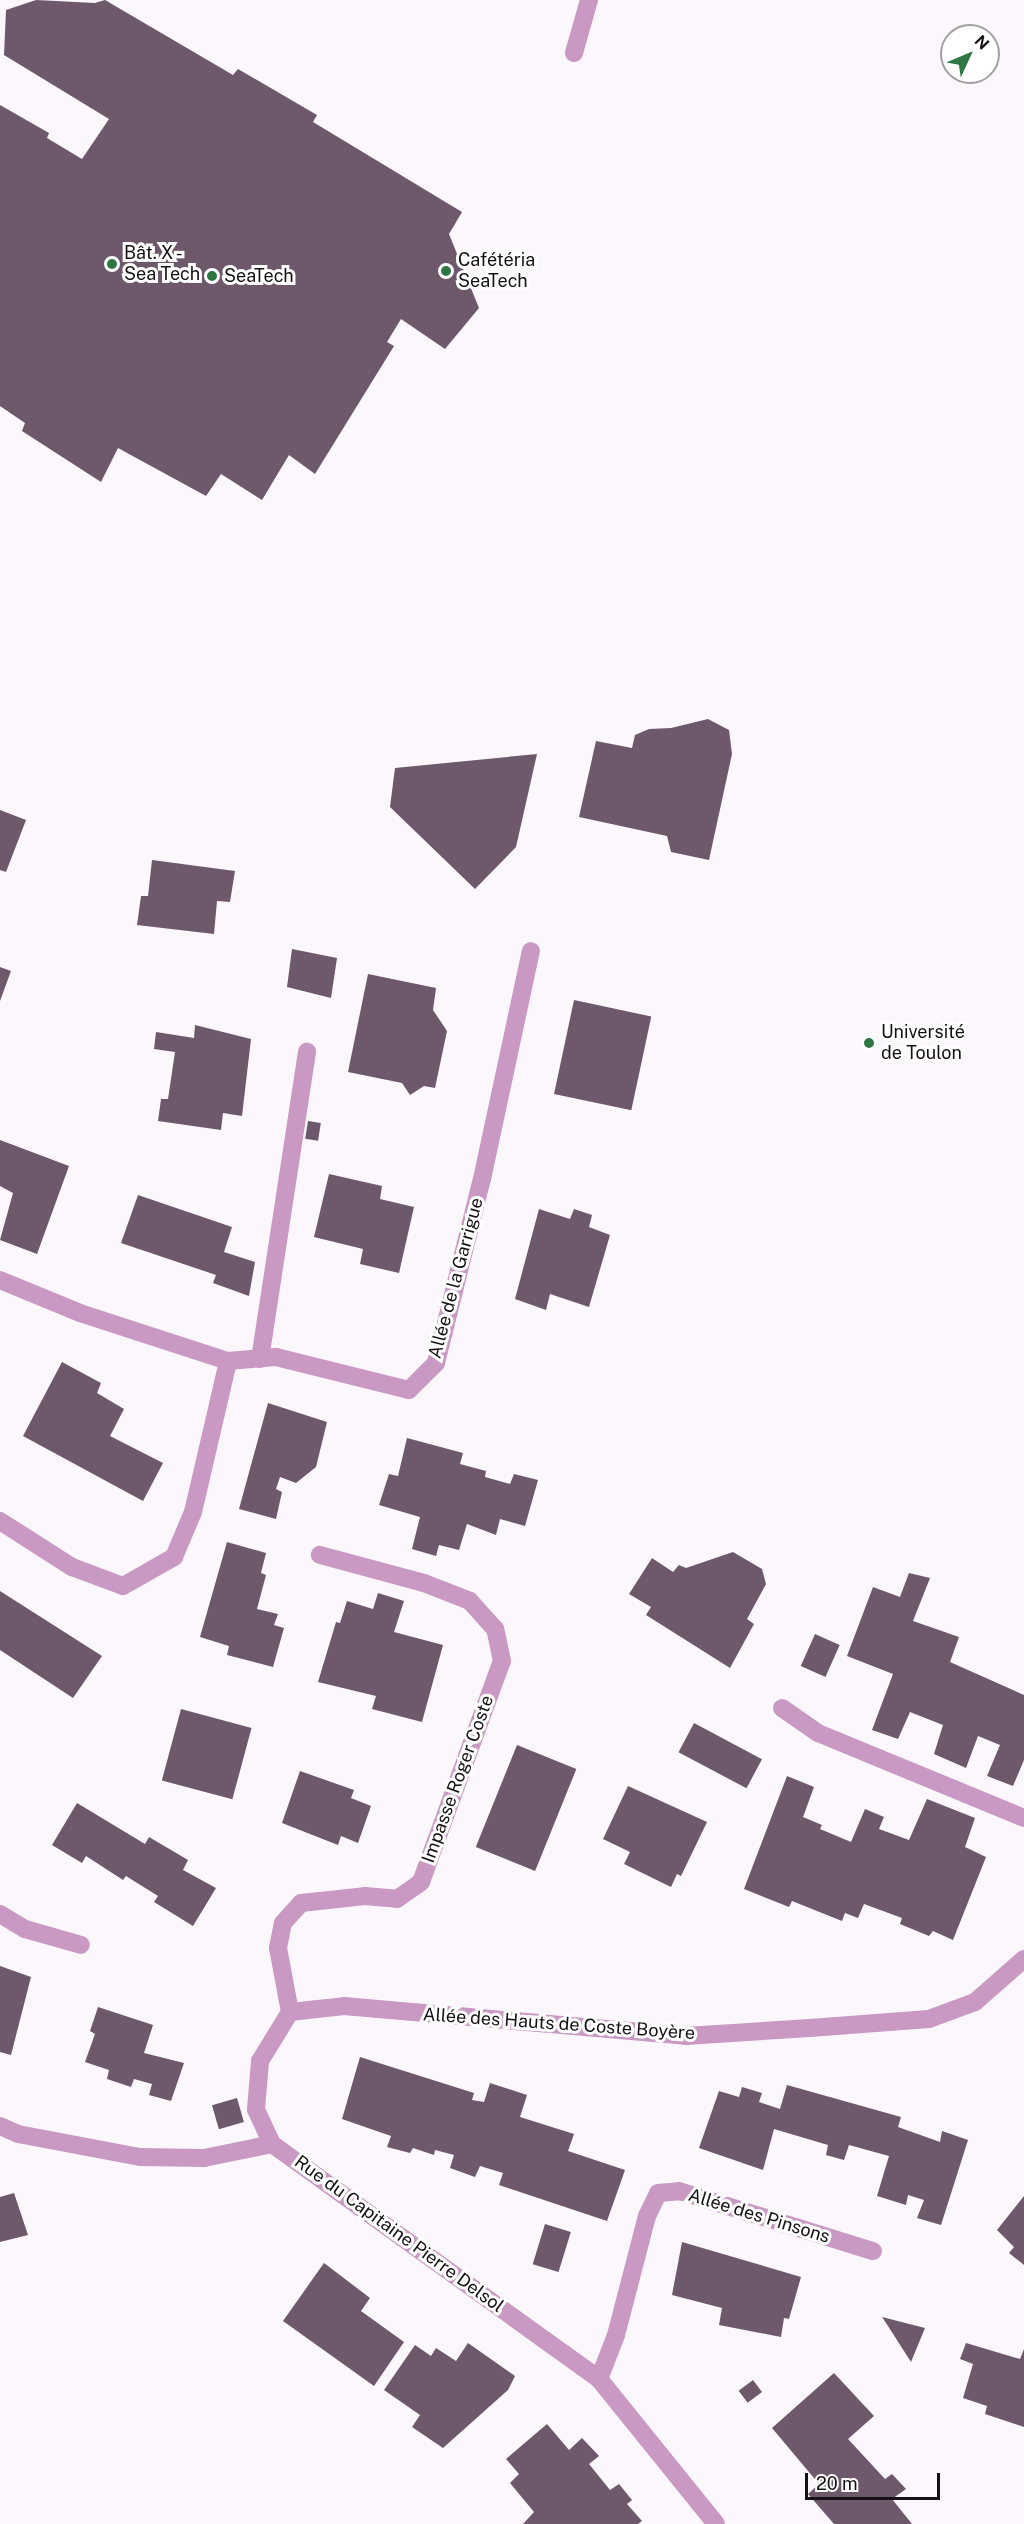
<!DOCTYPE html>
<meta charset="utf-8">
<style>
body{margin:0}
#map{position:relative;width:1024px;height:2524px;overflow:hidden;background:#fcf7fc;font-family:"Public Sans",sans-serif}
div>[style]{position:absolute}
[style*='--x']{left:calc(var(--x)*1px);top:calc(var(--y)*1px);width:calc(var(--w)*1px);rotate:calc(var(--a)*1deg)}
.building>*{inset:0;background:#6d596b;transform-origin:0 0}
.service>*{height:18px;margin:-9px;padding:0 9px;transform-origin:9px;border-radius:9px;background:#c999c3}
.minor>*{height:18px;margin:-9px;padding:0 9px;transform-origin:9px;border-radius:9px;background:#c999c3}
.dots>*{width:16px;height:16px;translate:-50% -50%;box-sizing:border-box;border:3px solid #fff;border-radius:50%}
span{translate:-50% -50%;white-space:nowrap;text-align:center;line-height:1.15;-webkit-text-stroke:6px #fff;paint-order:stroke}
.poi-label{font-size:18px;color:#170f16}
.left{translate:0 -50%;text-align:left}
.street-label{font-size:18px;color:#170f16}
.north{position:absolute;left:940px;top:24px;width:60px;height:60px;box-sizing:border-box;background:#fff;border:2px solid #a29fa2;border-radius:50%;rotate:46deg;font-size:16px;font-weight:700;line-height:24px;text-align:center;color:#170f16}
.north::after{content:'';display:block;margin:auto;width:21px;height:27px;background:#2e7744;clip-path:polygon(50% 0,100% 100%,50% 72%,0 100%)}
.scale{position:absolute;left:805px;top:2473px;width:135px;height:27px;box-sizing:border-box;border:3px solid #170f16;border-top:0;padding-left:8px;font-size:18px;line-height:21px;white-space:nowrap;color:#170f16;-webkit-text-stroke:4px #fff;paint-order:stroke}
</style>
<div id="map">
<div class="building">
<div style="clip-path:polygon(36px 0,95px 3px,105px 0,233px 75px,238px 69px,317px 115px,313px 122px,462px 212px,449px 234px,479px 308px,445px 349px,401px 319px,387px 342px,394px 346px,315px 474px,289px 455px,262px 500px,221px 474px,206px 496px,118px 448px,101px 482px,22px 431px,25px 423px,0 406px,0 105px,49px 133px,47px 138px,82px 159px,109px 119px,4px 55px,6px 10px)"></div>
<div style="clip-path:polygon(708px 719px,729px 730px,732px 754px,709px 860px,671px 852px,667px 836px,579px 817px,596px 741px,632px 748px,635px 735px,649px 729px,671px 728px)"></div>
<div style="clip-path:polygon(537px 754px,516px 847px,475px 889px,390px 807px,395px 768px)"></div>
<div style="clip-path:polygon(0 810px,26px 820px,6px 872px,0 870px)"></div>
<div style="clip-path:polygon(152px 860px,235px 871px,230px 902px,217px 901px,214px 934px,137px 925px,141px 896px,148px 896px)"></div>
<div style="clip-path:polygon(292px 949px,337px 958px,331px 998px,287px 987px)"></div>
<div style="clip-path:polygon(0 967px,11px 971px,0 1001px)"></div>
<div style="clip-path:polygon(368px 974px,436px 988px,433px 1010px,447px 1031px,435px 1088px,424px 1086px,410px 1095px,402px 1083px,348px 1072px)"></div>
<div style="left:574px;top:1000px;width:79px;height:96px;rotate:12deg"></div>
<div style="clip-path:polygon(195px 1025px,251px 1039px,242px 1116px,223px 1113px,221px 1130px,158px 1121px,161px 1099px,168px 1099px,175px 1052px,154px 1049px,156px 1032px,194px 1038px)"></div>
<div style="left:308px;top:1121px;width:13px;height:18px;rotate:9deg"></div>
<div style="clip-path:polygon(0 1140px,69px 1166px,37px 1254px,0 1240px,13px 1193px,0 1186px)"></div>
<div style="clip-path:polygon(329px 1174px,382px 1186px,380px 1199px,414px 1207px,399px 1273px,360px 1264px,363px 1249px,314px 1237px)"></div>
<div style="clip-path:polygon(138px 1195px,232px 1227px,224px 1252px,255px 1262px,249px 1296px,213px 1283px,216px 1275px,121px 1243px)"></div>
<div style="clip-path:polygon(539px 1209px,570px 1219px,574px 1209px,592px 1215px,589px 1227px,610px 1235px,589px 1307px,550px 1294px,546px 1310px,515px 1299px)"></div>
<div style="clip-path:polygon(62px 1362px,101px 1383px,97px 1393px,124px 1409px,110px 1436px,163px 1463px,143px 1501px,23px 1436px)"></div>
<div style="clip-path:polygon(268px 1403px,327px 1422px,316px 1467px,296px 1483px,280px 1477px,276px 1489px,282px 1492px,276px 1519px,239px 1509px)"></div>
<div style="clip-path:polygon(407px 1438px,463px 1453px,460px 1464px,486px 1471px,485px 1477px,510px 1484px,514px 1474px,538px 1480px,525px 1526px,500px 1519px,496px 1535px,467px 1524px,459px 1550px,439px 1545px,436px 1556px,412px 1549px,420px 1517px,379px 1505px,389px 1474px,398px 1476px)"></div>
<div style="clip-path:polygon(227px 1542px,266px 1553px,261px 1573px,266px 1575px,257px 1609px,278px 1614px,274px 1625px,284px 1628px,273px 1667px,227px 1655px,229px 1646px,200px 1637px)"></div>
<div style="clip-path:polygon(733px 1552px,762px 1569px,766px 1584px,747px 1619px,754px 1624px,730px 1668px,646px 1615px,651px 1607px,629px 1594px,652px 1558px,673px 1572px,679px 1565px,686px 1568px)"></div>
<div style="clip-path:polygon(909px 1573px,930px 1578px,913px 1621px,959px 1637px,950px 1662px,1024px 1695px,1024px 1760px,1013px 1786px,987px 1776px,1000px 1745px,978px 1736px,966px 1768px,934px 1754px,943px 1725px,910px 1712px,898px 1739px,872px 1730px,893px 1674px,847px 1656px,873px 1587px,900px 1597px)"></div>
<div style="clip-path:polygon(0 1591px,102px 1656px,73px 1698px,0 1650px)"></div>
<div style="clip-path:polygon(378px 1593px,404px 1601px,394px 1632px,443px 1645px,422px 1722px,372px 1709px,376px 1696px,318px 1682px,336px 1622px,340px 1623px,347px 1601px,373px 1609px)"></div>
<div style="left:815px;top:1634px;width:27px;height:35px;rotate:24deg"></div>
<div style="left:181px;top:1709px;width:73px;height:74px;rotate:15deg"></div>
<div style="left:694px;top:1723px;width:77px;height:33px;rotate:28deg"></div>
<div style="left:517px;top:1745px;width:64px;height:110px;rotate:22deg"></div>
<div style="clip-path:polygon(300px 1771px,354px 1790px,351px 1798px,371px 1806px,358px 1843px,341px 1836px,338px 1845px,282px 1823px)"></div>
<div style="clip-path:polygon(787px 1776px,814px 1787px,803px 1817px,822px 1825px,820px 1829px,851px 1842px,865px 1809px,884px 1817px,879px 1829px,909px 1840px,927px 1799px,975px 1818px,965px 1847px,986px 1857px,953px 1940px,933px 1931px,929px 1936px,900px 1924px,902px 1918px,864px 1904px,858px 1918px,845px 1913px,842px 1921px,792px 1901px,789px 1907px,744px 1889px)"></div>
<div style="clip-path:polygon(628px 1786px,707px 1822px,681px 1876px,677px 1874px,671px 1887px,624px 1864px,630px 1852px,603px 1839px)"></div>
<div style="clip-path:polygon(77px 1803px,145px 1844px,149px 1837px,188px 1860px,183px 1870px,216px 1888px,193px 1926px,154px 1902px,158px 1896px,126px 1876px,123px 1880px,86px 1856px,82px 1863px,52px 1845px)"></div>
<div style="clip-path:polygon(0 1966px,31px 1977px,11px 2055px,0 2052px)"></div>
<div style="clip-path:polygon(98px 2007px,153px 2025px,144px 2053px,184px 2063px,171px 2101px,149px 2095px,152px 2084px,134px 2079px,131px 2087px,107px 2079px,109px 2070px,85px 2062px,95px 2034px,90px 2031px)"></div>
<div style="clip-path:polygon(360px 2057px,474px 2093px,472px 2100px,484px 2102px,490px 2083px,527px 2095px,520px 2117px,574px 2134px,568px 2151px,625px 2170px,607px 2221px,499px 2185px,503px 2173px,480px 2166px,475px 2177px,450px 2168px,454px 2155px,435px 2150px,434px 2155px,413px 2148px,410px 2153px,387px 2147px,391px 2136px,342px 2119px)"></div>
<div style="clip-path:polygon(787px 2085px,901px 2117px,898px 2127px,940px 2142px,942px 2131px,968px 2140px,941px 2225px,917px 2218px,924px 2200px,908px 2195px,906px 2205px,877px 2196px,889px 2156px,849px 2145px,844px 2160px,826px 2155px,828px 2145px,774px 2129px,763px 2170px,699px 2148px,719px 2091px,739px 2097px,742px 2087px,762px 2093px,759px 2102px,780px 2109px)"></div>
<div style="left:237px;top:2098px;width:25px;height:26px;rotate:74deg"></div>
<div style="clip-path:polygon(14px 2193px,28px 2235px,0 2242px,0 2197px)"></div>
<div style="clip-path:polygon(1024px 2196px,1024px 2265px,1009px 2253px,1014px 2247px,997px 2230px)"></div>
<div style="left:545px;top:2224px;width:27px;height:42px;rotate:17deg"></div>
<div style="clip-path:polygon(682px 2242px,801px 2277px,789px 2319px,784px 2318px,781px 2337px,719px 2325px,722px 2308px,672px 2295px)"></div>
<div style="clip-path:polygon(324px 2263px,370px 2298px,361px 2311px,404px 2342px,374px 2386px,283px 2321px)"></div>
<div style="clip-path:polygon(882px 2317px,925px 2328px,911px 2362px,888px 2326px)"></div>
<div style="clip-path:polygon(468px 2343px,515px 2376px,508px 2390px,443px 2448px,412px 2427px,420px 2415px,384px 2390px,415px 2345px,431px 2356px,436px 2348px,456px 2361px)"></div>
<div style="clip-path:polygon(966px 2343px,1020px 2359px,1024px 2349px,1024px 2427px,985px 2414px,987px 2406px,963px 2398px,973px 2364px,960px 2359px)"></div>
<div style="clip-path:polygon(834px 2373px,874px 2416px,848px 2439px,885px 2479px,892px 2474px,906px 2489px,892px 2499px,912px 2524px,834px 2524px,808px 2494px,819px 2484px,772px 2428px)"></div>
<div style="left:753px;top:2380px;width:15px;height:18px;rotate:53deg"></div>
<div style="clip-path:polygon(547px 2424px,569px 2450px,582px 2438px,599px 2456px,589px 2464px,610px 2490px,619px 2484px,632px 2500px,627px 2504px,642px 2521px,638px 2524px,523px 2524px,534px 2512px,510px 2483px,519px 2474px,506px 2459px)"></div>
</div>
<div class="service">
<div style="--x:574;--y:53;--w:55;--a:-74.2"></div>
<div style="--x:260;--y:1359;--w:311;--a:-81.3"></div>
<div style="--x:0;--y:1521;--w:85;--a:32.6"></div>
<div style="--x:72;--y:1567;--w:54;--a:20.4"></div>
<div style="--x:123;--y:1586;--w:59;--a:-29.6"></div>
<div style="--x:174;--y:1557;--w:49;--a:-67.1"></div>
<div style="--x:193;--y:1512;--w:155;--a:-76.9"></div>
</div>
<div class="minor">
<div style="--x:0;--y:1280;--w:87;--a:22.4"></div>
<div style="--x:80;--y:1313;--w:156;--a:18"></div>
<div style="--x:228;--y:1361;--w:48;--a:-4.8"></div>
<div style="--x:276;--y:1357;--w:137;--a:13.9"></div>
<div style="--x:409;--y:1390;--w:38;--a:-45"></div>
<div style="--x:436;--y:1363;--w:190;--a:-76"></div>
<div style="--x:482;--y:1179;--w:233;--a:-77.9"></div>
<div style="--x:782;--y:1708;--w:44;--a:34.8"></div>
<div style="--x:818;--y:1733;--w:223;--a:22.4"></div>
<div style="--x:0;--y:1914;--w:29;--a:31"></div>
<div style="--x:25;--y:1929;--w:58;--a:15.9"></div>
<div style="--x:290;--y:2012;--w:65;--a:-100.6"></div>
<div style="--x:278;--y:1948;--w:25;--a:-79"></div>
<div style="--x:283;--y:1923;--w:27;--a:-48"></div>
<div style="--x:301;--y:1903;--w:64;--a:-6.2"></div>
<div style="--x:365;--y:1896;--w:32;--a:5"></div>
<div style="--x:397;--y:1899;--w:29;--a:-35"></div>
<div style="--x:421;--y:1882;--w:235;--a:-69.9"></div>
<div style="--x:502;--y:1661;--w:33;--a:-102"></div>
<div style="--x:495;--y:1629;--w:38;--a:-132"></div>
<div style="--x:470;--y:1601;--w:49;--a:-158.6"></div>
<div style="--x:424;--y:1583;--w:108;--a:-164.9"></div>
<div style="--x:0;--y:2126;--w:20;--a:24"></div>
<div style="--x:18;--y:2134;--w:124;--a:10.7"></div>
<div style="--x:140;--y:2157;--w:64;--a:0.9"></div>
<div style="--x:204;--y:2158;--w:69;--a:-11.6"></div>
<div style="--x:272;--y:2144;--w:403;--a:35.7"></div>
<div style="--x:599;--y:2379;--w:186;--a:51.1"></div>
<div style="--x:272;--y:2144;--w:38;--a:-115"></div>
<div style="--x:256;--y:2109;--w:48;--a:-85.2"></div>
<div style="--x:260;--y:2061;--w:57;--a:-58.5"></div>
<div style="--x:290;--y:2012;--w:54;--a:-6.3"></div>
<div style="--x:344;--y:2006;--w:343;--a:5"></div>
<div style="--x:686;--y:2036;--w:124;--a:-3.7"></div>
<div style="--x:810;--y:2028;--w:119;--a:-4.3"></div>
<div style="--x:929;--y:2019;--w:49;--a:-20.3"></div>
<div style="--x:975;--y:2002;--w:65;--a:-41.3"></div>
<div style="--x:599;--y:2379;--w:47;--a:-68.9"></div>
<div style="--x:616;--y:2335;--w:123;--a:-75.4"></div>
<div style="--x:647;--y:2216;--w:25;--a:-64"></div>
<div style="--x:658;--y:2193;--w:21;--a:-5"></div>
<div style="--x:679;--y:2191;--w:203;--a:17.2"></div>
</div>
<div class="dots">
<div style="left:112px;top:264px;background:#2e7744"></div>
<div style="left:446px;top:271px;background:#2e7744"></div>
<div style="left:212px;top:276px;background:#2e7744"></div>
<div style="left:869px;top:1043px;background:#2e7744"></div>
</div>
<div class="poi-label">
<span class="left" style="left:124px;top:264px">Bât. X -<br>Sea Tech</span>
<span class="left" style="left:458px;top:271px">Cafétéria<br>SeaTech</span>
<span class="left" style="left:224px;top:276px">SeaTech</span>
<span class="left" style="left:881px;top:1043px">Université<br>de Toulon</span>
</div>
<div class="street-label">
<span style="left:456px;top:1278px;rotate:-75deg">Allée de la Garrigue</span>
<span style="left:458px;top:1779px;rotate:-70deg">Impasse Roger Coste</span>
<span style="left:559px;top:2024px;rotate:4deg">Allée des Hauts de Coste Boyère</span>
<span style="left:759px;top:2216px;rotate:17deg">Allée des Pinsons</span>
<span style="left:399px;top:2234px;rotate:36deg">Rue du Capitaine Pierre Delsol</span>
</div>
<div class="north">N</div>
<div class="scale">20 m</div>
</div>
